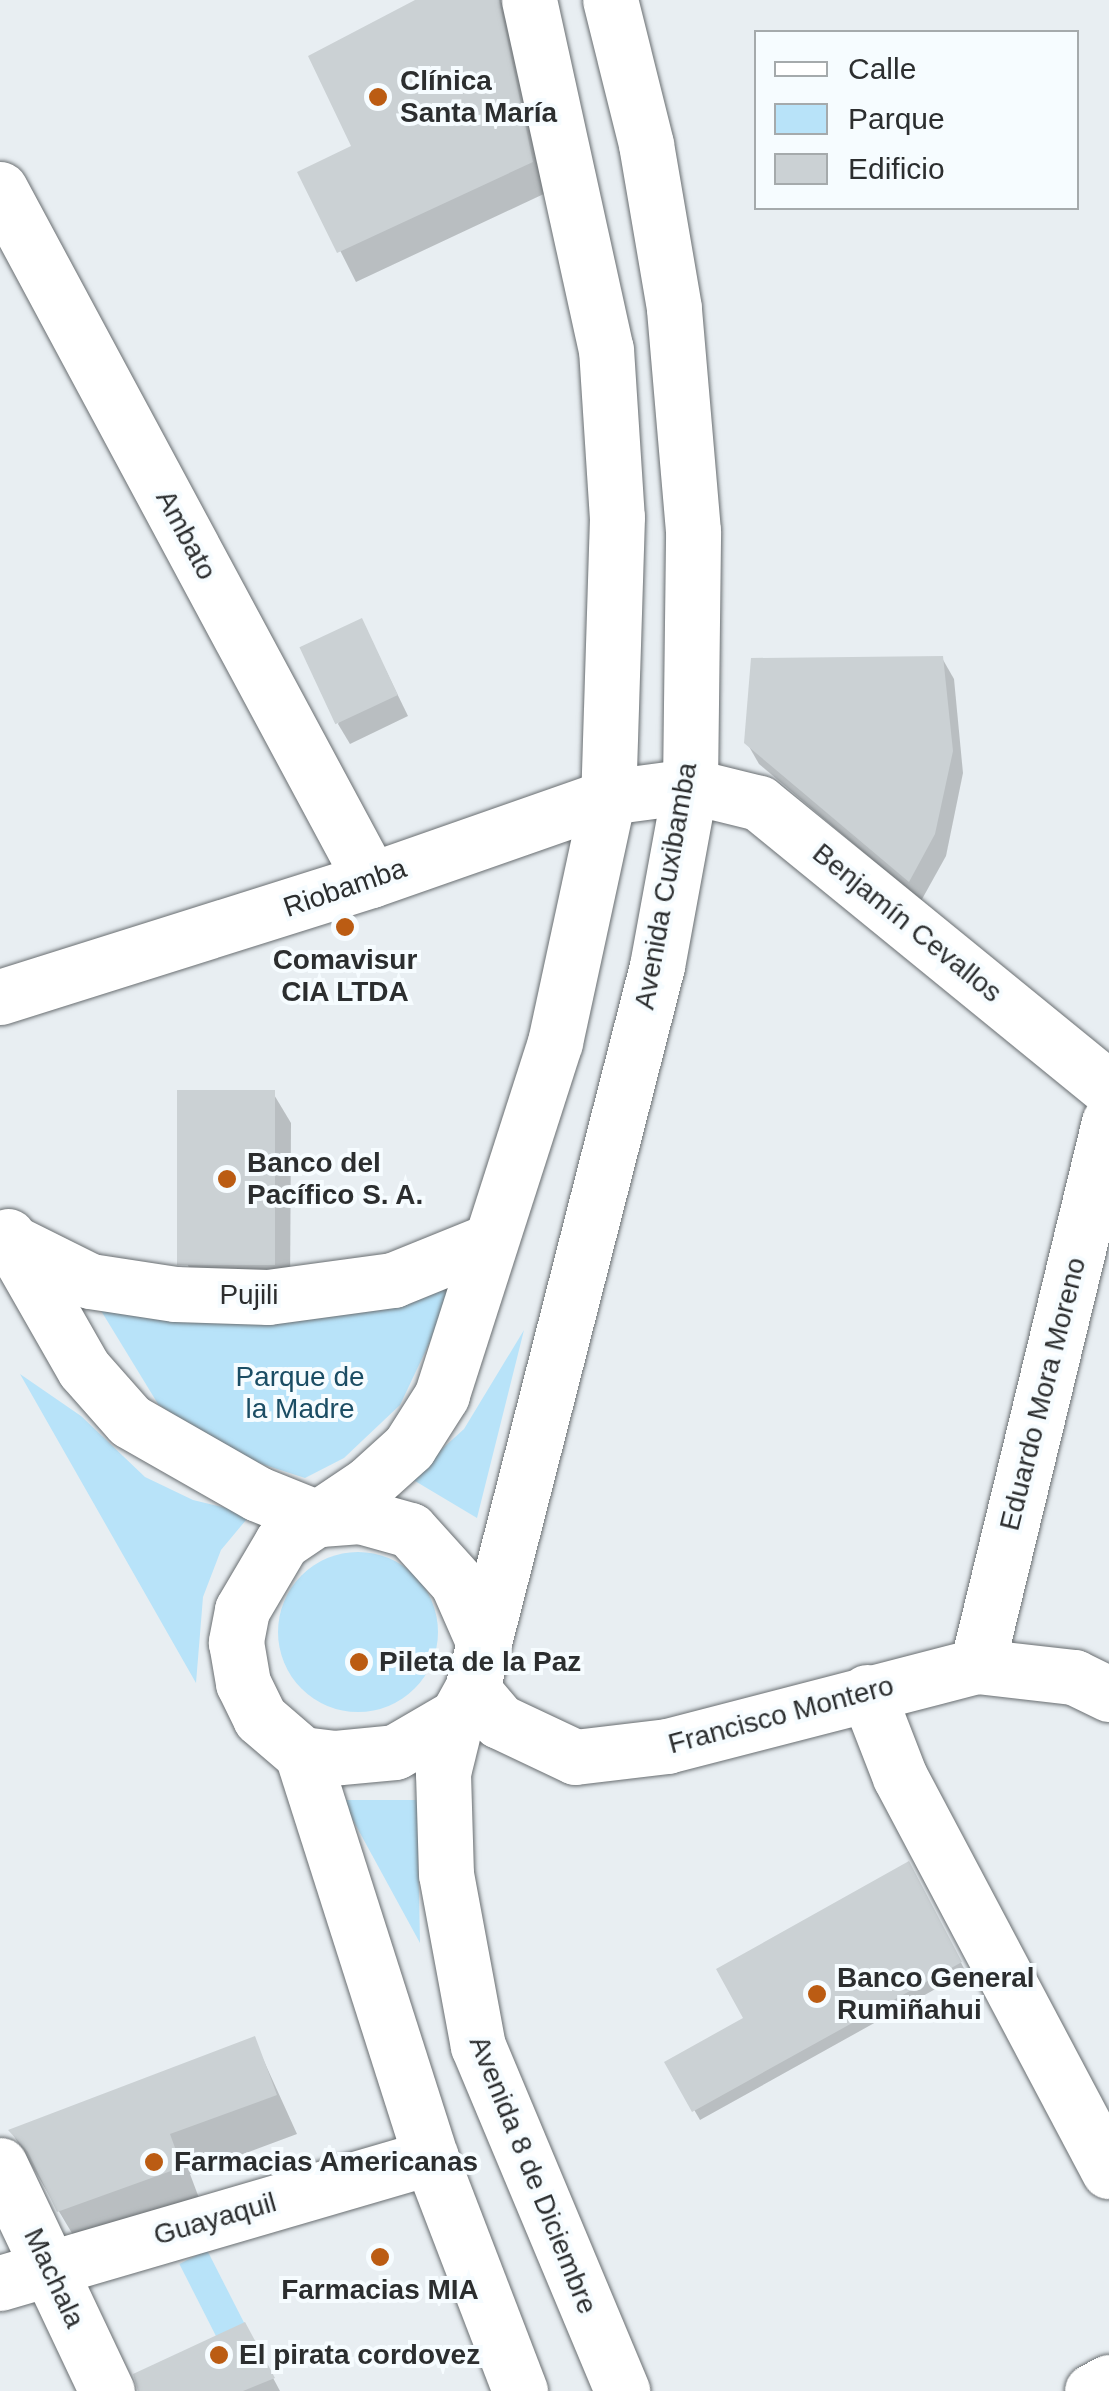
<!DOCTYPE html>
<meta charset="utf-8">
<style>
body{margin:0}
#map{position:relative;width:1109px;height:2391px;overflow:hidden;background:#e8eef2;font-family:Helvetica,sans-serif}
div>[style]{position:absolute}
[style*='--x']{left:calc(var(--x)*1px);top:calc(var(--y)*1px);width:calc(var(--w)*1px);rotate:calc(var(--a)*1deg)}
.green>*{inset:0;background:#b8e3f9;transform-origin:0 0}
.round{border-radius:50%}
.shadow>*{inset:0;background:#0003}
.building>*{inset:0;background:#cbd1d4;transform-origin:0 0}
.roads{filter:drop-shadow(0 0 2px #696e71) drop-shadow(0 0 2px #696e71)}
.minor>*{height:55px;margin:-27.5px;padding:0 27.5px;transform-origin:27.5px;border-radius:27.5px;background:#fff}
.major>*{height:55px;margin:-27.5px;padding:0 27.5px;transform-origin:27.5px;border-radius:27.5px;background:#fff}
.dots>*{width:28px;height:28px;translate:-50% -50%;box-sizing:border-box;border:5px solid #f6fcff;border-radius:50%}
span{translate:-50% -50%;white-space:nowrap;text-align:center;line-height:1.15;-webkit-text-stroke:8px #f6fcff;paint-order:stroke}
.poi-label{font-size:28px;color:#2c2e2f;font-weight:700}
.left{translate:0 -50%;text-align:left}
.street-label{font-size:28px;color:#2c2e2f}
.park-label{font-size:28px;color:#1b4d64}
.legend{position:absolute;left:754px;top:30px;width:325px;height:180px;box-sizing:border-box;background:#f6fcff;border:2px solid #a5aaac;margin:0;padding:12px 18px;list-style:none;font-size:30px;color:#2c2e2f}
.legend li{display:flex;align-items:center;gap:20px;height:50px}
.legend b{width:50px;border:2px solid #a5aaac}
</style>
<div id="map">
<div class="green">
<div style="clip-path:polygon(463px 1272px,400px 1405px,344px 1458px,305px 1478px,228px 1453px,158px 1404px,100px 1309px)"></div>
<div style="clip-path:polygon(524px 1330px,477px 1518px,410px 1478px,464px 1429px)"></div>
<div style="clip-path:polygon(20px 1374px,81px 1416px,145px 1477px,193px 1500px,251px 1514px,221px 1550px,203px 1597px,196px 1683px)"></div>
<div class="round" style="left:278px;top:1552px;width:160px;height:160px"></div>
<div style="clip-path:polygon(342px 1800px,417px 1800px,420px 1943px)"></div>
<div style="left:207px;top:2250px;width:82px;height:31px;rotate:63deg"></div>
</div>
<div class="shadow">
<div style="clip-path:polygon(421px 0,504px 0,548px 192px,356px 282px,301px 173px,354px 147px)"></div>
<div style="clip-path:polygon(372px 642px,408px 716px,350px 744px,338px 724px)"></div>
<div style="clip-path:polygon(942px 658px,954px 679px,963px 773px,946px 856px,921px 901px,759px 764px,747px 743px)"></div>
<div style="clip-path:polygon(273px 1093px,291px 1123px,290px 1294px,203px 1292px,186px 1262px)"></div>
<div style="clip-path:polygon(908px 1864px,966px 1972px,700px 2120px,667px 2063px,747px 2019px)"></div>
<div style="clip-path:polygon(254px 2039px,297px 2134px,190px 2174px,202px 2206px,82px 2250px,11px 2131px)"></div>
<div style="clip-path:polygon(256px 2346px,280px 2391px,146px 2391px)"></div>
</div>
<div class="building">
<div style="clip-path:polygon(415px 0,499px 0,533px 162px,337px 253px,297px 172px,351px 146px,308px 56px)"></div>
<div style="left:362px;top:618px;width:85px;height:69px;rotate:65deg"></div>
<div style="clip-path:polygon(943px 656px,953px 751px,935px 834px,909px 882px,744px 743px,751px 658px)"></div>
<div style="left:275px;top:1090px;width:175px;height:98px;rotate:90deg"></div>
<div style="clip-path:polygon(909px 1861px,962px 1962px,692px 2112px,664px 2062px,743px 2018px,716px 1969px)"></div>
<div style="clip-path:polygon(255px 2036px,277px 2095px,170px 2134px,182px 2167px,57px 2212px,28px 2152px,8px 2130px)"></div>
<div style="clip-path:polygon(245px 2322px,275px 2378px,243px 2391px,138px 2391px,133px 2374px)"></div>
</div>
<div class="roads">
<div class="minor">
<div style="--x:0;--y:189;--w:784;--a:61.77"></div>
<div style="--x:0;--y:997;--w:389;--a:-17.5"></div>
<div style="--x:371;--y:880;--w:251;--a:-19.3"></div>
<div style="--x:608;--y:797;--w:83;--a:-7.6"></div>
<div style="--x:690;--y:786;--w:71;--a:13.8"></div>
<div style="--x:759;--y:803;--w:451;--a:39.2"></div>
<div style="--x:8;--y:1236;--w:153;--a:60.3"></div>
<div style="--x:84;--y:1369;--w:69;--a:48.5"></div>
<div style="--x:130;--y:1421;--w:147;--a:29.7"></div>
<div style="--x:258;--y:1494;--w:67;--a:22"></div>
<div style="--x:12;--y:1242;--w:87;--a:26.6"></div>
<div style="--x:90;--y:1281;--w:86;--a:8.7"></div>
<div style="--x:175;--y:1294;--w:93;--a:1.8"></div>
<div style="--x:268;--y:1297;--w:126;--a:-7.7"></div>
<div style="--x:393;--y:1280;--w:104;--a:-22.1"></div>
<div style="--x:977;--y:1666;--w:560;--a:-76.36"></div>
<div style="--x:472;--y:1689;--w:42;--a:49.8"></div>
<div style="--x:499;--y:1721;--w:84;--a:25.3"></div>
<div style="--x:575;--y:1757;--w:93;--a:-6.8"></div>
<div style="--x:667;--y:1746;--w:320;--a:-14.5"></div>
<div style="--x:977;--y:1666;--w:98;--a:6.5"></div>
<div style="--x:1074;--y:1677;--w:39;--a:26"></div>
<div style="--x:867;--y:1692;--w:91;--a:68.8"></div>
<div style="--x:900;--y:1777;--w:446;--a:62.1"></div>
<div style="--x:0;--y:2165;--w:250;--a:64.7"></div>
<div style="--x:1092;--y:2391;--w:19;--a:-28"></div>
</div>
<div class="major">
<div style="--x:529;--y:0;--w:357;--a:77.6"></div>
<div style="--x:606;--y:349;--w:168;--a:86.3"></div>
<div style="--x:617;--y:517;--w:280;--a:91.8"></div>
<div style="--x:608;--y:797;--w:251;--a:102.2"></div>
<div style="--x:555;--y:1042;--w:371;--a:107.8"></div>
<div style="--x:442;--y:1395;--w:62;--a:122.4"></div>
<div style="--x:409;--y:1447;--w:55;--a:137.9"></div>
<div style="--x:368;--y:1484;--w:104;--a:146"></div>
<div style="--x:282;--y:1542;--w:79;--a:120.5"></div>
<div style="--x:242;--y:1610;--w:33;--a:101"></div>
<div style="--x:236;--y:1642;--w:42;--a:80.3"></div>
<div style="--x:243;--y:1683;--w:39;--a:64"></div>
<div style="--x:260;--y:1718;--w:55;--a:40.6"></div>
<div style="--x:302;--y:1754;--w:31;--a:7"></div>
<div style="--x:333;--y:1758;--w:62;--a:-5.5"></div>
<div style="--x:395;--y:1752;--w:72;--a:-30.1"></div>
<div style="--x:457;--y:1716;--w:31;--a:-61"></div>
<div style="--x:472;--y:1689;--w:746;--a:-75.65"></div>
<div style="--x:657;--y:966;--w:183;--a:-79.6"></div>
<div style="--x:690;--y:786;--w:255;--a:-89.3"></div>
<div style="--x:693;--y:531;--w:224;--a:-94.9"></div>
<div style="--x:674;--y:308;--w:166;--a:-99.7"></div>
<div style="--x:646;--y:144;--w:148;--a:-104"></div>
<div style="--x:320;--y:1519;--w:40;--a:-4.3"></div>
<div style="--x:360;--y:1516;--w:52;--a:15.6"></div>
<div style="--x:410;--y:1530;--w:70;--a:47.9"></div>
<div style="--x:457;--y:1582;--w:62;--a:66.3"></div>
<div style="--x:457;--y:1716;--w:59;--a:103.8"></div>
<div style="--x:443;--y:1773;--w:101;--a:88.3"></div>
<div style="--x:446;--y:1874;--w:175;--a:79.5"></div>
<div style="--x:478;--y:2046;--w:374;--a:67.3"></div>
<div style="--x:302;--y:1754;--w:430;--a:72.3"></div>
<div style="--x:433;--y:2164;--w:243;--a:69"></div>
<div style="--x:0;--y:2283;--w:449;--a:-16.3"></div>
</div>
</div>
<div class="dots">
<div style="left:378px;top:97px;background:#bb5c13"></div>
<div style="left:345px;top:927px;background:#bb5c13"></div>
<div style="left:227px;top:1179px;background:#bb5c13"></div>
<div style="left:359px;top:1662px;background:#bb5c13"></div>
<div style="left:817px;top:1994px;background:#bb5c13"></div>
<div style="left:154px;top:2162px;background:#bb5c13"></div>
<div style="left:380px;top:2257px;background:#bb5c13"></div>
<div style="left:219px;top:2355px;background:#bb5c13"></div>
</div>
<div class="poi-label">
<span class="left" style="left:400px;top:97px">Clínica<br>Santa María</span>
<span style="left:345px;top:976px">Comavisur<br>CIA LTDA</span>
<span class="left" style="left:247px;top:1179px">Banco del<br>Pacífico S. A.</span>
<span class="left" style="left:379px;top:1662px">Pileta de la Paz</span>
<span class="left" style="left:837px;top:1994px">Banco General<br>Rumiñahui</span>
<span class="left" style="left:174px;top:2162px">Farmacias Americanas</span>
<span style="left:380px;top:2290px">Farmacias MIA</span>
<span class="left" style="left:239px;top:2355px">El pirata cordovez</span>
</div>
<div class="street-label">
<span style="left:186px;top:535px;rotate:62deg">Ambato</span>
<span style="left:666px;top:886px;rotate:-80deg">Avenida Cuxibamba</span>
<span style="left:345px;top:888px;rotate:-19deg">Riobamba</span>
<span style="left:907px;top:923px;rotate:39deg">Benjamín Cevallos</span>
<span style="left:249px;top:1295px">Pujili</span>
<span style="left:1043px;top:1394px;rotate:-76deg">Eduardo Mora Moreno</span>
<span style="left:781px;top:1715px;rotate:-15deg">Francisco Montero</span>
<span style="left:533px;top:2175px;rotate:68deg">Avenida 8 de Diciembre</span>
<span style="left:215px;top:2219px;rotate:-16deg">Guayaquil</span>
<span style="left:54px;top:2278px;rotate:65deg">Machala</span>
</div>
<div class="park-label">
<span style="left:300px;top:1393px">Parque de<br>la Madre</span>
</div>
<ul class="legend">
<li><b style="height:12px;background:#fff"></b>Calle</li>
<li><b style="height:28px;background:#b8e3f9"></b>Parque</li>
<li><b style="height:28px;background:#cbd1d4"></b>Edificio</li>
</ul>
</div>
